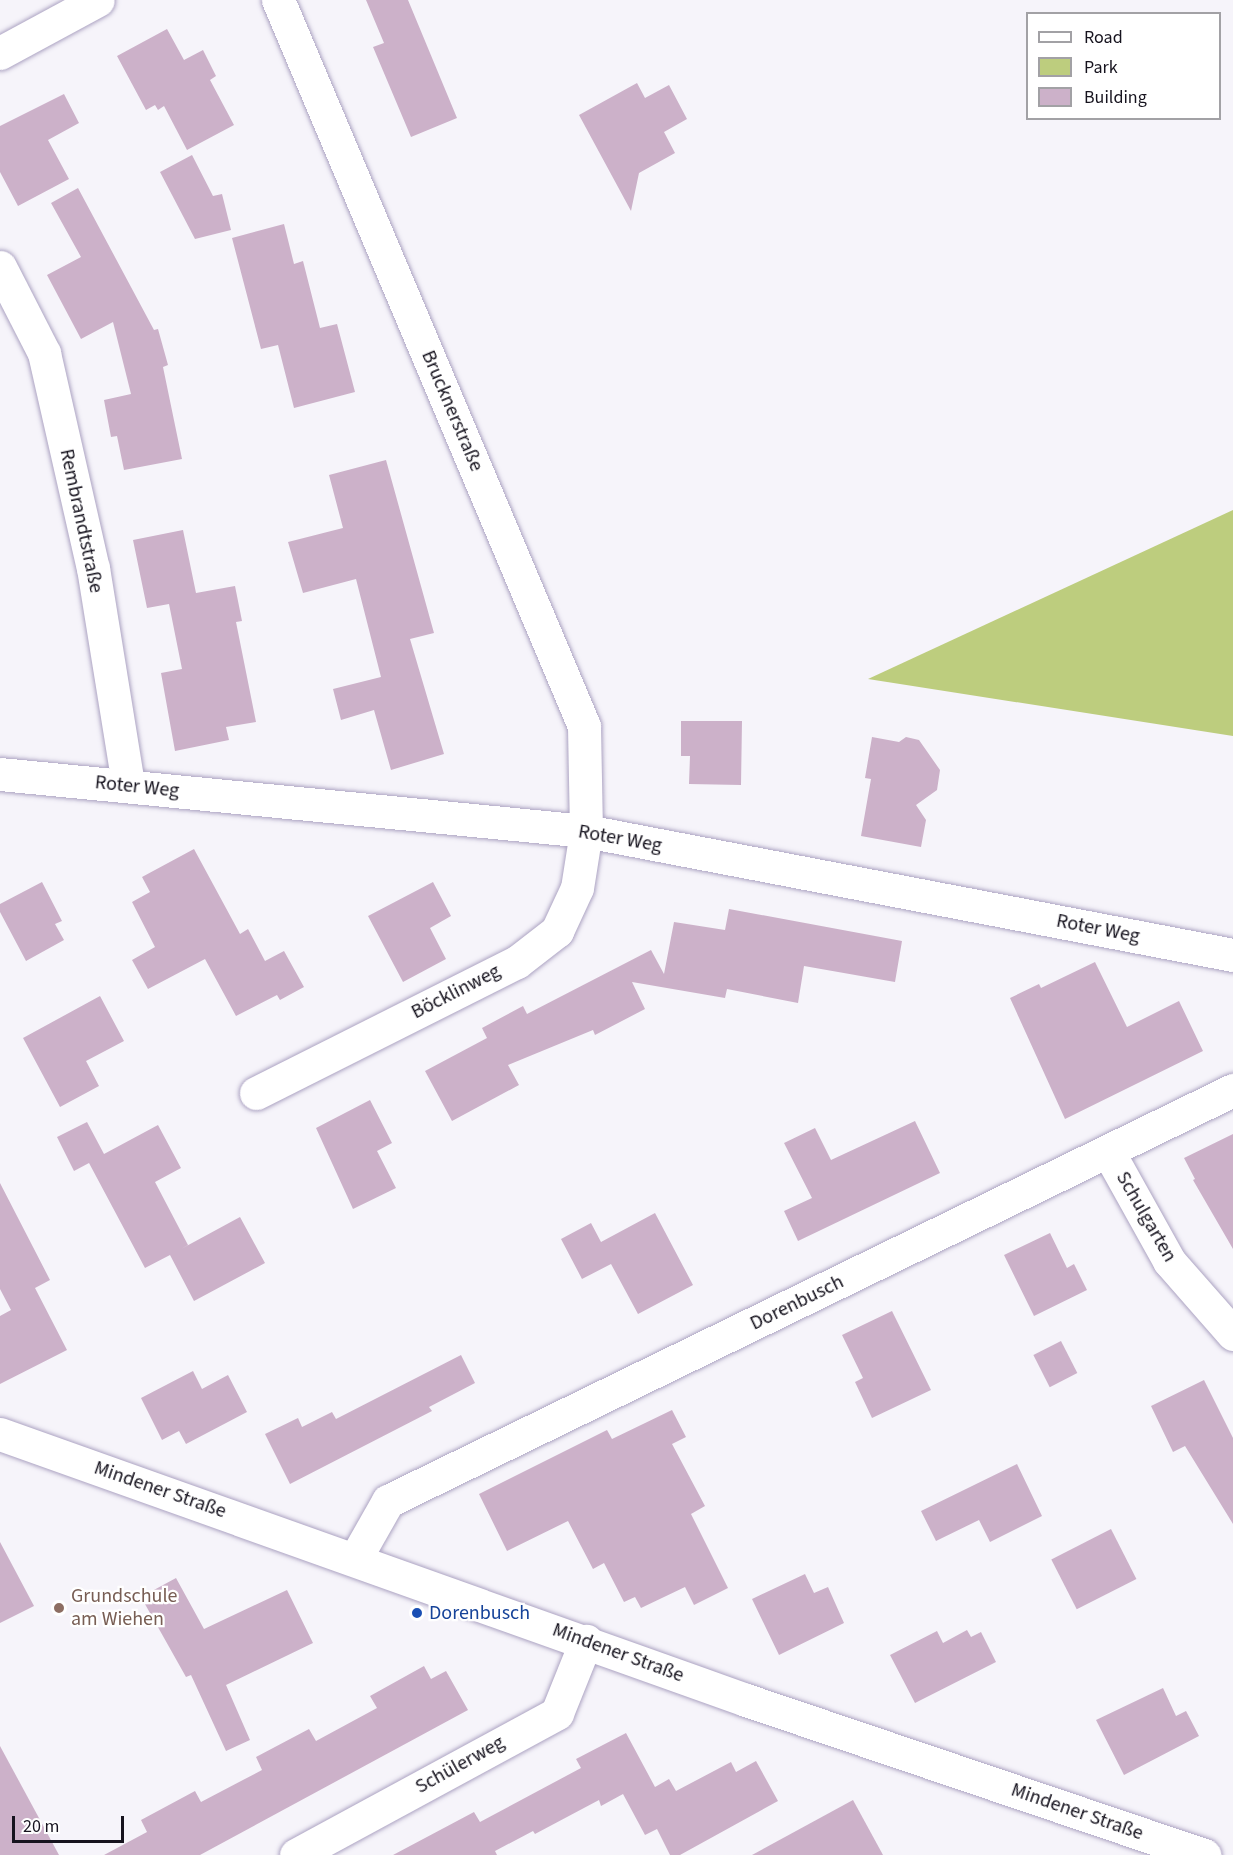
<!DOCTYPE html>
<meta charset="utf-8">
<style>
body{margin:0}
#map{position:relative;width:1233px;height:1855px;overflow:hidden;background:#f6f4fa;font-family:"Source Sans 3",sans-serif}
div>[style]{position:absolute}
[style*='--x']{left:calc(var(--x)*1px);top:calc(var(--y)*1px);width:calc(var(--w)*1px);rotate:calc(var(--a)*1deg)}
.green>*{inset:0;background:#bdcd7e}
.building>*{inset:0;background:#ccb1c9;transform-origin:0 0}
.roads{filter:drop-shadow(0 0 2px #aca3c2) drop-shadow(0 0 2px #aca3c2)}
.street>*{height:33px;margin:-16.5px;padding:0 16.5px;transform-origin:16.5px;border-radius:16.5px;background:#fff}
.secondary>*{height:33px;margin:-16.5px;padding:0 16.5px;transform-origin:16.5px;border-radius:16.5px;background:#fff}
.dots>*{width:16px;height:16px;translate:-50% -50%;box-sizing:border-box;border:3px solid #fff;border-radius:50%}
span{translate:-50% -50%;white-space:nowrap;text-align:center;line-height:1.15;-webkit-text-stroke:4.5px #fff;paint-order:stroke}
.street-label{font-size:20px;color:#16131e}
.education-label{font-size:20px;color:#785e54}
.left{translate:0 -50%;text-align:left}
.transit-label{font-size:20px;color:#164399}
.legend{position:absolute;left:1026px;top:12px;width:195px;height:108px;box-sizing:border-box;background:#fff;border:2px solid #a2a1a5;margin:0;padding:8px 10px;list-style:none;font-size:18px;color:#16131e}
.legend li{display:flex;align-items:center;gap:12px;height:30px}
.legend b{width:30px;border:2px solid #a2a1a5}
.scale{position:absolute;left:12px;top:1816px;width:112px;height:27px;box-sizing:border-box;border:3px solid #16131e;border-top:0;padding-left:8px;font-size:18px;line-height:21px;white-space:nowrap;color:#16131e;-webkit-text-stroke:4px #fff;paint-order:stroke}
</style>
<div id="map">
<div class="green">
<div style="clip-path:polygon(1233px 510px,1233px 736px,868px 679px)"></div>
</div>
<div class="building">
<div style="clip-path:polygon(366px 0,408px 0,457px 118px,411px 137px,373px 47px,384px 43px)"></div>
<div style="clip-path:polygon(167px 29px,184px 60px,203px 50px,216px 76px,210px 80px,234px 125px,187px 150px,164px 106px,158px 110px,155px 105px,146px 110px,117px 56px)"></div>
<div style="clip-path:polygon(637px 83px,645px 98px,669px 85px,687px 119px,664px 132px,675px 153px,639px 173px,631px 211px,579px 115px)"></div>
<div style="clip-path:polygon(64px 94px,79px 123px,48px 140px,69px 179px,18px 206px,0 172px,0 126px)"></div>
<div style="clip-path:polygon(192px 155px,213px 196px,222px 194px,231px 230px,195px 239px,160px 172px)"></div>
<div style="clip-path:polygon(78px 188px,154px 330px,158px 329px,168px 365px,163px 367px,182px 459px,124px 470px,117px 436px,111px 437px,104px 400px,131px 394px,113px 322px,81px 339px,47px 275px,81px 257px,51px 203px)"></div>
<div style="clip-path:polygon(284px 224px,294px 264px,303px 261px,320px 328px,337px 324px,355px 392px,294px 408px,278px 345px,261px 349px,232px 238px)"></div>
<div style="clip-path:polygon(386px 460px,434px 633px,410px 639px,444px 754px,391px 770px,374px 710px,341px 720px,333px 689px,381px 677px,356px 579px,303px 593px,288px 542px,343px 528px,329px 475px)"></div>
<div style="clip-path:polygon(183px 530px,196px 593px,235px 586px,242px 621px,236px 622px,256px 722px,226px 727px,229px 740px,175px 751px,161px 673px,182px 669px,169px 604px,147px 608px,133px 540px)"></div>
<div style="clip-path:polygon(681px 721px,742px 721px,741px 785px,689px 784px,690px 756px,681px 756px)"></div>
<div style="clip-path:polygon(872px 737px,899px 742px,906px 737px,919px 740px,940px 770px,937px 790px,916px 805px,926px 820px,921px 847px,861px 836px,871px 779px,865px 778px)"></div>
<div style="clip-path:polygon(194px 849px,240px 934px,248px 929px,265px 961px,284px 951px,304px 987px,280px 1000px,277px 995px,236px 1016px,205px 959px,148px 989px,132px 960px,155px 947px,132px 902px,150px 892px,142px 877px)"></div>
<div style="clip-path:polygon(42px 882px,62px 921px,55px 924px,64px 940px,26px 961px,0 912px,0 904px)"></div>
<div style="clip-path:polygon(433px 882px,451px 916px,430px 928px,446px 959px,403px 982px,368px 916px)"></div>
<div style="clip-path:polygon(729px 909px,902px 941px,895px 982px,804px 966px,798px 1003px,727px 989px,725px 998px,632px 982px,645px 1009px,595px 1035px,593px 1030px,508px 1065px,519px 1085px,452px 1121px,425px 1071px,487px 1038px,482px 1028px,523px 1006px,527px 1014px,651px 950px,664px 974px,674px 922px,725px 930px)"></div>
<div style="clip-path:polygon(1095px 962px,1127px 1027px,1179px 1001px,1203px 1051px,1065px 1119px,1010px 998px,1039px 984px,1041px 988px)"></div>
<div style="clip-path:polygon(100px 996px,124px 1041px,86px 1061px,99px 1086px,60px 1107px,23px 1038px)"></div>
<div style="clip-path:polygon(370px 1100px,392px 1143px,377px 1151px,396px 1188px,353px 1209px,316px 1128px)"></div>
<div style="clip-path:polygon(915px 1121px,940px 1173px,798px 1241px,784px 1211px,812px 1198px,784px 1143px,815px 1128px,831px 1160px)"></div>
<div style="clip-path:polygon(87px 1122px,104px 1154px,158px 1125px,181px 1168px,155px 1182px,188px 1245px,181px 1249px,240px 1217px,265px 1263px,194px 1301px,170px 1255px,145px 1268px,89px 1163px,74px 1171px,57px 1137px)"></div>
<div style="clip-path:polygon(1233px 1134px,1233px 1249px,1193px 1180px,1195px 1179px,1184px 1158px)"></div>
<div style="clip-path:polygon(0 1183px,50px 1280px,35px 1288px,67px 1350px,0 1384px,0 1316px,11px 1310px,0 1289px)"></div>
<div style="clip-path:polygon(655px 1213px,693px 1285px,638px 1314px,611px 1264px,582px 1279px,561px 1239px,591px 1223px,601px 1242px)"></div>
<div style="clip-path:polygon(1050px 1233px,1067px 1268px,1074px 1264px,1087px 1290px,1034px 1316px,1004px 1255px)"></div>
<div style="clip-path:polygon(892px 1311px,931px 1390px,872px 1418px,855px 1382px,863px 1378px,842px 1335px)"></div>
<div style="left:1061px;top:1341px;width:36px;height:31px;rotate:63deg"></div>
<div style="clip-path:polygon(461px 1355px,475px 1383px,429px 1407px,432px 1411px,290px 1484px,265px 1434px,298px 1418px,302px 1427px,332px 1412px,336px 1419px)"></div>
<div style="clip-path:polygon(193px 1371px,202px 1389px,228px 1375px,247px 1412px,186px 1444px,179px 1431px,162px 1440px,141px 1398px)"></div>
<div style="clip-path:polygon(1204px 1380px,1233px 1438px,1233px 1524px,1185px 1446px,1173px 1452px,1151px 1406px)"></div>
<div style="clip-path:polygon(672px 1410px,686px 1437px,672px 1444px,705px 1506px,691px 1514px,728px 1588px,694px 1605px,685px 1587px,641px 1608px,635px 1597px,624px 1602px,604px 1563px,593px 1569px,568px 1521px,507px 1551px,479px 1494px,607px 1430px,612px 1439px)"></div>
<div style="clip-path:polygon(1017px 1464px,1042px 1516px,990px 1542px,979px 1520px,936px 1541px,921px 1511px)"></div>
<div style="left:1111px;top:1529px;width:56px;height:67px;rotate:63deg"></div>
<div style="clip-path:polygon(0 1542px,34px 1606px,0 1623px)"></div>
<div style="clip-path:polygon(805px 1574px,814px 1593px,828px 1587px,844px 1623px,779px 1655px,752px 1599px)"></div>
<div style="clip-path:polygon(176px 1578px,204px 1629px,287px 1590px,313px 1643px,226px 1685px,250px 1740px,226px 1751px,191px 1675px,186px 1677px,141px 1597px)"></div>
<div style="clip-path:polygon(967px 1630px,971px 1637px,981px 1632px,996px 1662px,915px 1703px,890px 1655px,937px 1631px,943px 1643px)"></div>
<div style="clip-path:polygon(424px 1666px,431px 1679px,446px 1671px,468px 1710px,200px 1855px,104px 1855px,147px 1832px,141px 1820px,195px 1791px,201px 1802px,262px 1770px,256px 1757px,309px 1729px,316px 1741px,377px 1708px,370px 1696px)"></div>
<div style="clip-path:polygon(1163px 1688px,1176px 1716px,1186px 1711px,1199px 1736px,1124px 1775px,1096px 1720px)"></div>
<div style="clip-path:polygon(626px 1733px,655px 1787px,669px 1779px,676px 1791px,731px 1762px,736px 1772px,756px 1761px,778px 1801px,680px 1855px,670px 1855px,657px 1829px,645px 1835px,623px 1794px,601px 1806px,599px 1800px,535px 1834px,533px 1831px,495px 1851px,497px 1855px,393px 1855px,474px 1812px,480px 1822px,581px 1768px,576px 1759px)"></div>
<div style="clip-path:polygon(0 1746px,59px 1855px,0 1855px)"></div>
<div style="clip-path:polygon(853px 1800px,883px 1855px,752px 1855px)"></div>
</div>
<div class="roads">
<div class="street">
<div style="--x:0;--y:53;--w:111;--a:-28.4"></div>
<div style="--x:0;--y:267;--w:97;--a:62.9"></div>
<div style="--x:44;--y:353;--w:221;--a:77.2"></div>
<div style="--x:93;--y:568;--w:220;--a:80.8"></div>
<div style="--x:0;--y:774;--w:589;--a:5.56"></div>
<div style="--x:586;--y:831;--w:659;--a:10.85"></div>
<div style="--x:256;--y:1093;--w:292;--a:-26.7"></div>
<div style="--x:517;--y:962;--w:51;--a:-37.8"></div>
<div style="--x:557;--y:931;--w:47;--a:-65.1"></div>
<div style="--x:577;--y:888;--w:58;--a:-81"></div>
<div style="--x:586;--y:831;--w:105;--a:-91.1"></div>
<div style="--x:584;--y:726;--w:788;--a:-112.85"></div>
<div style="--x:1109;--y:1153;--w:124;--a:60.9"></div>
<div style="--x:1169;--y:1261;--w:97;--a:48.8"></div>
<div style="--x:355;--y:1559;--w:67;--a:-60.4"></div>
<div style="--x:388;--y:1501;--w:940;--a:-25.94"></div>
<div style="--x:296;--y:1855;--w:297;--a:-28.5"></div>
<div style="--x:557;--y:1713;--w:78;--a:-68.1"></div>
</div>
<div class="secondary">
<div style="--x:0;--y:1434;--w:792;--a:19.62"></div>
<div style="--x:746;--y:1700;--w:484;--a:18.7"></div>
</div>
</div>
<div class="dots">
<div style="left:59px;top:1608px;background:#8d6e63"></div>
<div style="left:417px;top:1613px;background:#1a4fb4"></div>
</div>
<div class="street-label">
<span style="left:452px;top:411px;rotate:67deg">Brucknerstraße</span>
<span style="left:81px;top:521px;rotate:78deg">Rembrandtstraße</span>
<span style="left:137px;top:787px;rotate:6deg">Roter Weg</span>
<span style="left:620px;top:839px;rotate:10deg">Roter Weg</span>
<span style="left:1098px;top:929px;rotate:11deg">Roter Weg</span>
<span style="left:456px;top:992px;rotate:-27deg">Böcklinweg</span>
<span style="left:1146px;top:1217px;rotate:60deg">Schulgarten</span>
<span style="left:797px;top:1303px;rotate:-26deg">Dorenbusch</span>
<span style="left:160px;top:1490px;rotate:19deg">Mindener Straße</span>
<span style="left:618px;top:1653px;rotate:20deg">Mindener Straße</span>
<span style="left:460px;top:1765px;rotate:-29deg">Schülerweg</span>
<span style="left:1077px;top:1812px;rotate:19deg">Mindener Straße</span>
</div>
<div class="education-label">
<span class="left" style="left:71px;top:1608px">Grundschule<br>am Wiehen</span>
</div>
<div class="transit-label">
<span class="left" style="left:429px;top:1613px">Dorenbusch</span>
</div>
<ul class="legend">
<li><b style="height:8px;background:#fff"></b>Road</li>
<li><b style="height:16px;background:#bdcd7e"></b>Park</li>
<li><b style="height:16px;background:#ccb1c9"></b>Building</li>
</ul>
<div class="scale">20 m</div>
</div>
